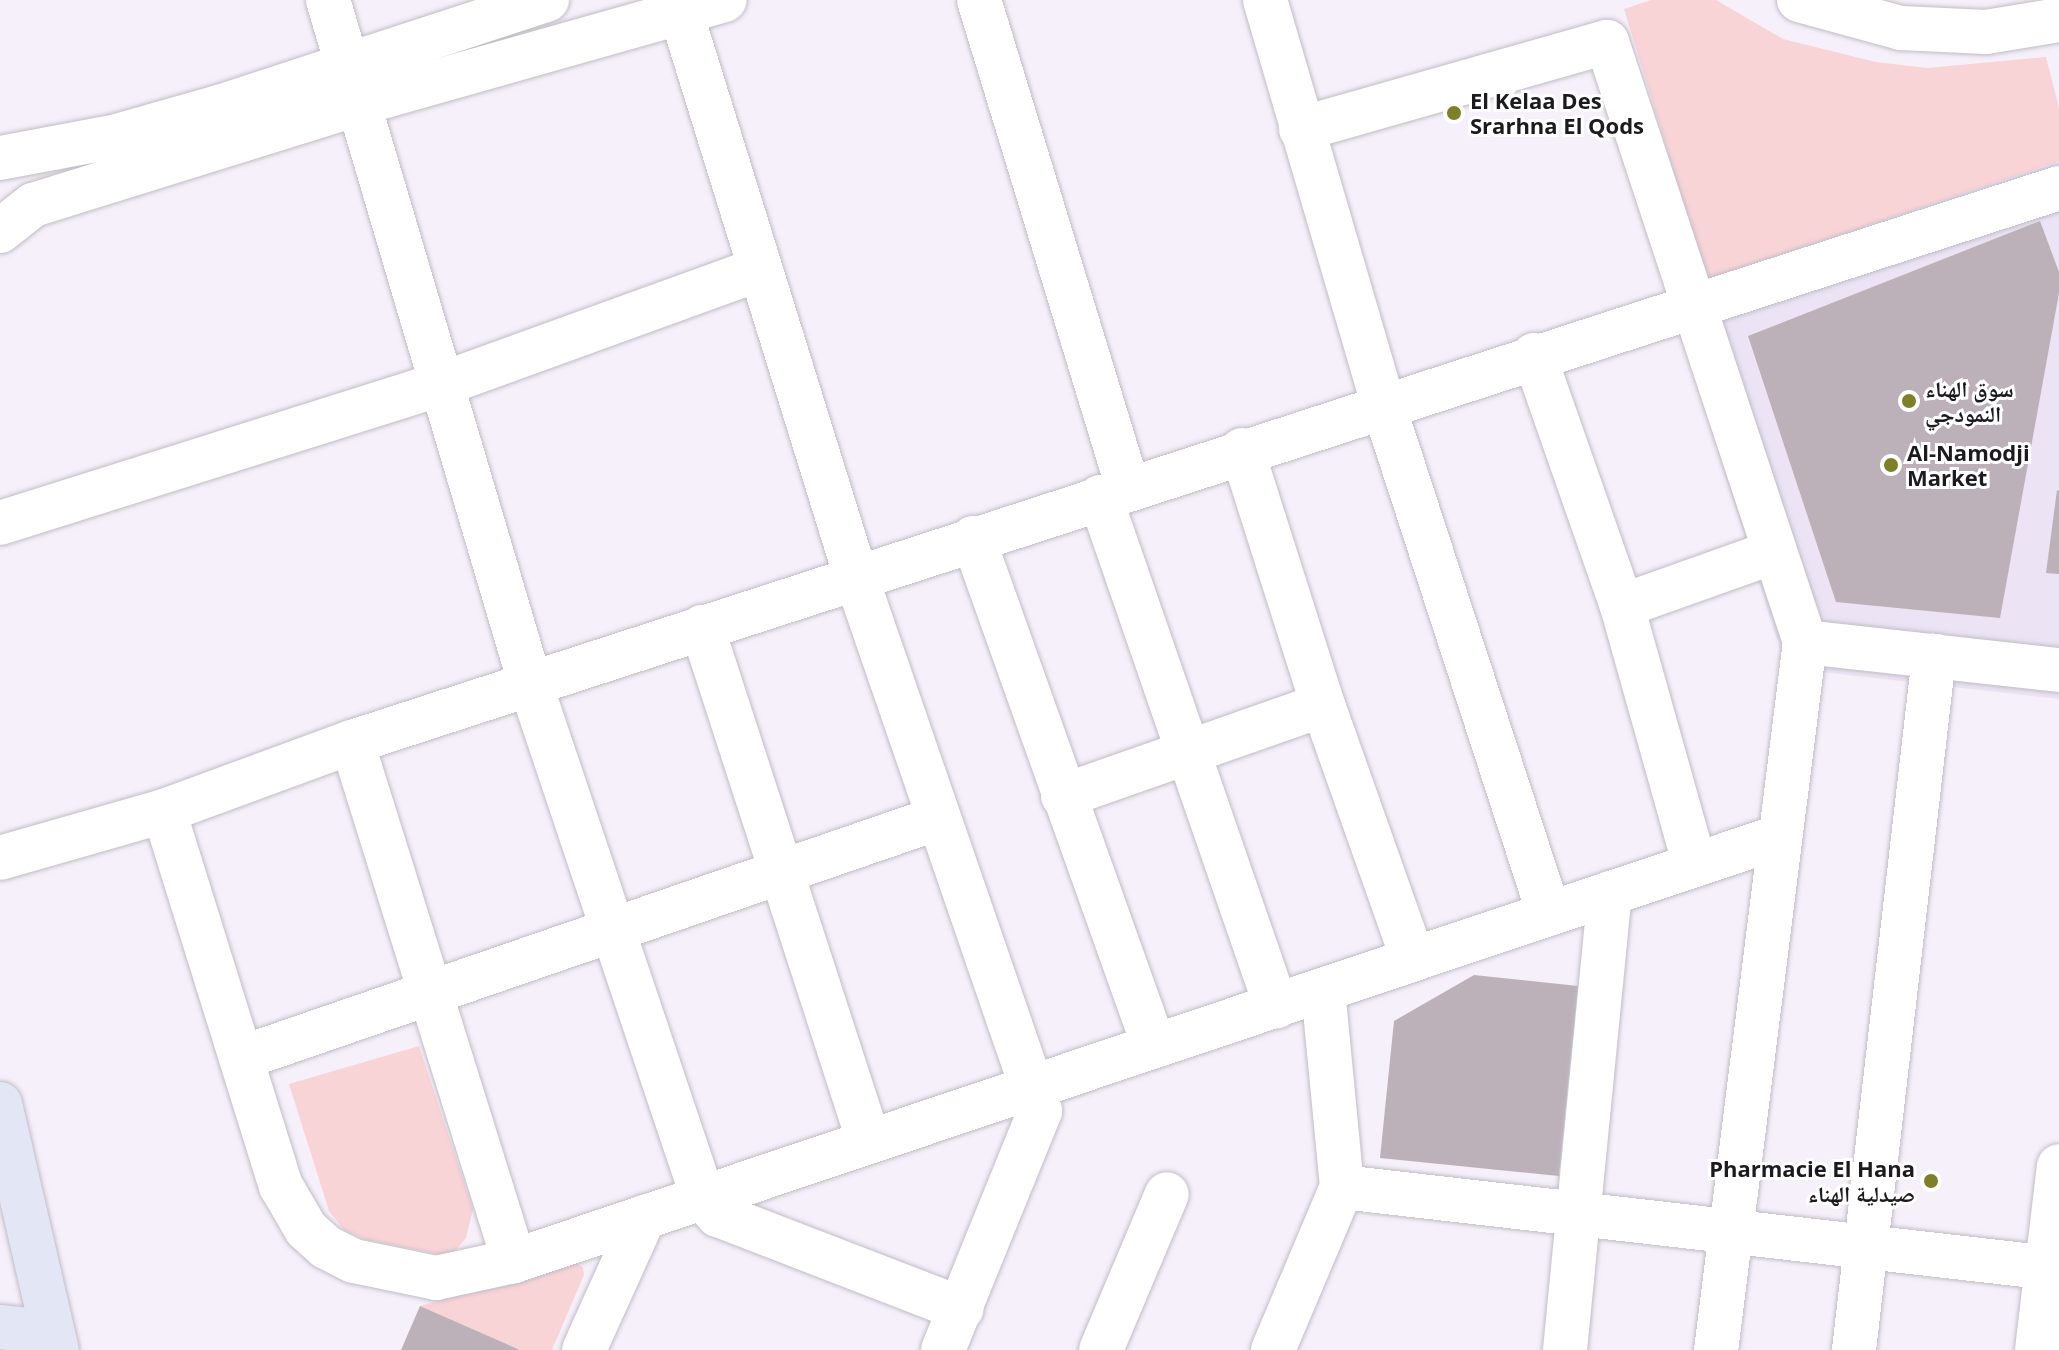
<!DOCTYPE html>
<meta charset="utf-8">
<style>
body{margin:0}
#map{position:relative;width:2059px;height:1350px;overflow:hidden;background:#f6f0fb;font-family:"Open Sans","Noto Naskh Arabic",sans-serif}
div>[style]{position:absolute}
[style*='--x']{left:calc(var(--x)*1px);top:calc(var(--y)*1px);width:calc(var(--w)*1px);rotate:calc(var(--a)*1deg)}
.built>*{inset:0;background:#ece3f5}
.green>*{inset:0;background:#f9d4d7}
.building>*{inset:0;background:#bcb1b8}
.roads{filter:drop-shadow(0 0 2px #c1bcc6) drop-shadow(0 0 2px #c1bcc6)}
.minor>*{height:44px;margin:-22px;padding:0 22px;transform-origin:22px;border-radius:22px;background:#fff}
.major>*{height:44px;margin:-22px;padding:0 22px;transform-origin:22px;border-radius:22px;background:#e3e6f5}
.dots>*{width:22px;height:22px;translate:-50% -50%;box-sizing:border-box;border:4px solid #fff;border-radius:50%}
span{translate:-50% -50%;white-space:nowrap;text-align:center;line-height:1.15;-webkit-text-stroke:6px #fff;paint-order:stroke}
.poi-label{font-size:22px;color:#1c1a1e;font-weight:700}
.left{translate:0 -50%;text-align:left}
.right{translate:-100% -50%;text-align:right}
</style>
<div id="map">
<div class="built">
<div style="clip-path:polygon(2059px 131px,2059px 699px,1786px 668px,1658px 262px)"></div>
</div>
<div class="green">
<div style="clip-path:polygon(1651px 0,1716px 0,1783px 39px,1876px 62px,1927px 68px,2046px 57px,2059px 108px,2059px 161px,1707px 279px,1624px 9px)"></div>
<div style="clip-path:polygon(419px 1046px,473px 1209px,466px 1238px,454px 1252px,438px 1254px,367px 1240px,344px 1230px,329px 1211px,289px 1084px)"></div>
<div style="clip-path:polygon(575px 1263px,583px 1267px,584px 1275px,552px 1350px,520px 1350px,420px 1306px)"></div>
</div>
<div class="building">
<div style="clip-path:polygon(2040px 221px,2059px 272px,2059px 293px,2000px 618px,1836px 602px,1748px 336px)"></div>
<div style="clip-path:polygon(2057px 490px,2059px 491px,2059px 574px,2046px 573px)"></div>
<div style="clip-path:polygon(1474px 975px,1578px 986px,1559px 1176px,1380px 1158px,1394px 1021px)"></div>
<div style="clip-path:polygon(420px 1306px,520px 1350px,401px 1350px)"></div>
</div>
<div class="roads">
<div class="minor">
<div style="--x:328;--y:0;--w:712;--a:73.52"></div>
<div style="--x:530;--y:683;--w:543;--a:71.43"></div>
<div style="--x:703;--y:1198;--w:23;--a:49"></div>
<div style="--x:718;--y:1215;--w:261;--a:21.1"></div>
<div style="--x:677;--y:0;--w:604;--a:72.76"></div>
<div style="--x:856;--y:577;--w:565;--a:70.99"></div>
<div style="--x:1040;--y:1111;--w:258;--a:112.1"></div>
<div style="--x:979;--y:0;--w:510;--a:73.02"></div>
<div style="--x:1265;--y:0;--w:421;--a:73.7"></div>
<div style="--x:1383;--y:404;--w:536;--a:71.97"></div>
<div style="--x:1799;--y:0;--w:106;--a:15.4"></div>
<div style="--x:1901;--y:28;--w:85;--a:2.7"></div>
<div style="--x:1986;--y:32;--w:74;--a:-9.3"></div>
<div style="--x:1301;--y:129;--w:318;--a:-15.9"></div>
<div style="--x:1607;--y:42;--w:632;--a:71.74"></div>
<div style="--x:1805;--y:642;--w:714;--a:97.16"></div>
<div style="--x:0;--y:158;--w:119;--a:-10.6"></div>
<div style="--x:117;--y:136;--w:109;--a:-15.9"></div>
<div style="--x:222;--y:106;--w:342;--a:-18.1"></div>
<div style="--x:0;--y:231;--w:42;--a:-38.2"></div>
<div style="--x:33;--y:205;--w:339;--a:-17.3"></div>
<div style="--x:357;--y:104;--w:382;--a:-15.8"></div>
<div style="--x:1534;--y:355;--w:266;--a:70.7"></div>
<div style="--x:1622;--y:606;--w:269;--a:74.3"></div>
<div style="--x:1242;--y:450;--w:268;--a:72.4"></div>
<div style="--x:1323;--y:705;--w:269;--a:70.5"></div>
<div style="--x:1100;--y:497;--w:539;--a:70.93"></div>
<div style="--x:0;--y:523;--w:467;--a:-17.5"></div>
<div style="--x:445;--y:383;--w:333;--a:-19.9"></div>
<div style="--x:973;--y:538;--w:539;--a:70.39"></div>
<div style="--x:1622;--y:606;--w:161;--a:-19.6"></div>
<div style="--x:702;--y:627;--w:541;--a:72.03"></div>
<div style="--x:1805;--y:642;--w:256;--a:6.3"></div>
<div style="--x:352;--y:742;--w:544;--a:72.66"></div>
<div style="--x:1063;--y:796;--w:275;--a:-19.3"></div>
<div style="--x:164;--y:811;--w:393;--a:72.7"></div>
<div style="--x:281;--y:1186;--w:50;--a:59.8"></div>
<div style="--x:306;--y:1229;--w:27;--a:42"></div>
<div style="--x:326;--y:1247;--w:31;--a:27"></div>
<div style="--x:354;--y:1261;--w:84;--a:11.7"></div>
<div style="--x:436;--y:1278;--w:80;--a:-12.3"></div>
<div style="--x:514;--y:1261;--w:1333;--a:-18.54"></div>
<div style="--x:0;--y:858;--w:171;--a:-16"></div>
<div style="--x:164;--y:811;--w:200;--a:-20.2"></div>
<div style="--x:352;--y:742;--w:1795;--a:-17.98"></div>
<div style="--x:241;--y:1058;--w:737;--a:-19"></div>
<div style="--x:1342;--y:1187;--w:722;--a:6.52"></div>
<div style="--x:584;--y:1350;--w:146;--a:-65.7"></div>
<div style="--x:1101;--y:1350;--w:169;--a:-67.1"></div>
<div style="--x:1273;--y:1350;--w:177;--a:-67.1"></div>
<div style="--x:1342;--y:1187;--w:198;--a:-95.5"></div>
<div style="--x:1565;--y:1350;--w:459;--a:-84.4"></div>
<div style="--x:1854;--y:1350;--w:699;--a:-83.42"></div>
<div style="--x:2037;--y:1350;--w:185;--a:-83.2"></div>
</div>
<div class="major">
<div style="--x:0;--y:1104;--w:253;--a:77"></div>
<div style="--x:0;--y:1327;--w:30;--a:6"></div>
<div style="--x:30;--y:1330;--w:32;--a:39"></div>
</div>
</div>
<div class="dots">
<div style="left:1454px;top:113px;background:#7e7f28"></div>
<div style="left:1909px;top:401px;background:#7e7f28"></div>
<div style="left:1891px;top:465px;background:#7e7f28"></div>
<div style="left:1931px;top:1181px;background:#7e7f28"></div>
</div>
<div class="poi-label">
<span class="left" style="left:1470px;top:113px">El Kelaa Des<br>Srarhna El Qods</span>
<span class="left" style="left:1925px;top:401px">سوق الهناء<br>النمودجي</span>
<span class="left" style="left:1907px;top:465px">Al-Namodji<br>Market</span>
<span class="right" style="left:1915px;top:1181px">Pharmacie El Hana<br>صيدلية الهناء</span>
</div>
</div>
